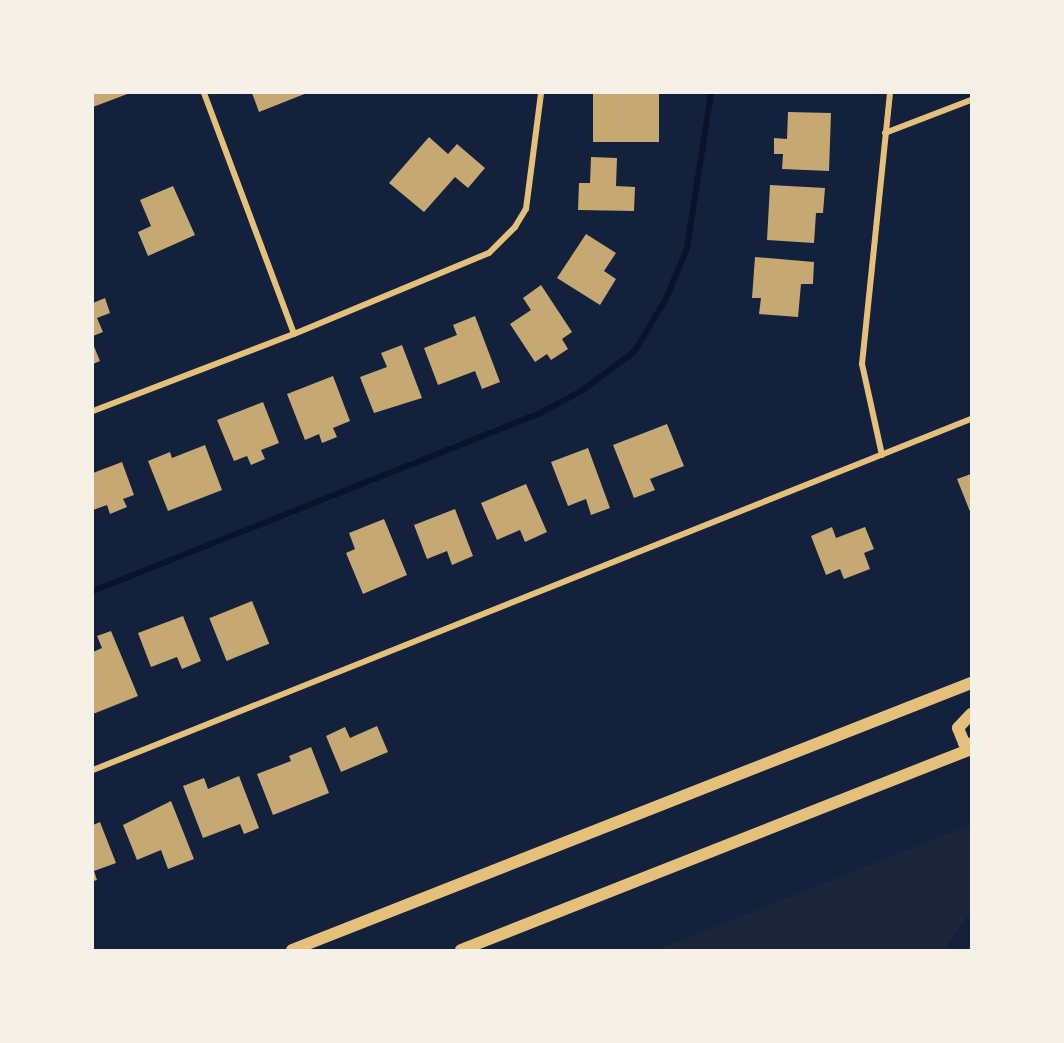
<!DOCTYPE html>
<style>
body{margin:0}
#map{position:relative;width:1064px;height:1043px;overflow:hidden;background:#14213d;font-family:Figtree,sans-serif}
div>[style]{position:absolute}
[style*='--x']{left:calc(var(--x)*1px);top:calc(var(--y)*1px);width:calc(var(--w)*1px);rotate:calc(var(--a)*1deg)}
.green>*{inset:0;background:#1d2539}
.stream>*{height:6px;margin:-3px;padding:0 3px;transform-origin:3px;border-radius:3px;background:#0b132b}
.building>*{inset:0;background:#c6a872;transform-origin:0 0}
.minor>*{height:6px;margin:-3px;padding:0 3px;transform-origin:3px;border-radius:3px;background:#e5c07b}
.secondary>*{height:12px;margin:-6px;padding:0 6px;transform-origin:6px;border-radius:6px;background:#e5c07b}
span{translate:-50% -50%;white-space:nowrap;text-align:center;line-height:1.15;-webkit-text-stroke:5px #f6f1e7;paint-order:stroke}
.frame{position:absolute;inset:0;border:94px solid #f6f1e7;pointer-events:none}
</style>
<div id="map">
<div class="green">
<div style="clip-path:polygon(971px 825px,971px 911px,944px 950px,656px 950px)"></div>
</div>
<div class="stream">
<div style="--x:93;--y:591;--w:483;--a:-21.7"></div>
<div style="--x:542;--y:412;--w:47;--a:-28.2"></div>
<div style="--x:583;--y:390;--w:64;--a:-36.7"></div>
<div style="--x:634;--y:352;--w:62;--a:-58.9"></div>
<div style="--x:666;--y:299;--w:55;--a:-67.6"></div>
<div style="--x:687;--y:248;--w:157;--a:-81.2"></div>
</div>
<div class="building">
<div style="clip-path:polygon(93px 93px,130px 93px,93px 107px)"></div>
<div style="clip-path:polygon(252px 93px,307px 93px,259px 112px)"></div>
<div style="left:593px;top:93px;width:66px;height:49px"></div>
<div style="clip-path:polygon(788px 112px,831px 113px,829px 171px,782px 169px,783px 154px,774px 154px,774px 138px,787px 139px)"></div>
<div style="clip-path:polygon(429px 137px,448px 154px,457px 144px,485px 168px,468px 188px,455px 177px,424px 212px,389px 183px)"></div>
<div style="clip-path:polygon(591px 157px,617px 158px,616px 186px,635px 187px,634px 211px,578px 210px,579px 183px,590px 183px)"></div>
<div style="clip-path:polygon(770px 185px,825px 188px,823px 213px,816px 213px,814px 243px,767px 240px)"></div>
<div style="clip-path:polygon(173px 186px,195px 235px,148px 256px,138px 232px,151px 226px,140px 200px)"></div>
<div style="clip-path:polygon(586px 234px,616px 253px,604px 271px,616px 279px,600px 305px,557px 278px)"></div>
<div style="clip-path:polygon(755px 257px,814px 262px,813px 284px,801px 284px,798px 317px,759px 314px,761px 298px,752px 298px)"></div>
<div style="clip-path:polygon(541px 285px,572px 332px,562px 339px,568px 349px,551px 360px,547px 354px,535px 362px,510px 324px,531px 310px,523px 298px)"></div>
<div style="clip-path:polygon(105px 298px,110px 313px,97px 318px,103px 332px,93px 336px,93px 303px)"></div>
<div style="clip-path:polygon(475px 316px,500px 382px,482px 389px,475px 371px,438px 385px,424px 348px,457px 335px,453px 325px)"></div>
<div style="clip-path:polygon(93px 344px,100px 361px,93px 364px)"></div>
<div style="clip-path:polygon(402px 345px,422px 398px,374px 413px,360px 377px,387px 367px,381px 353px)"></div>
<div style="clip-path:polygon(333px 376px,350px 421px,333px 428px,337px 437px,322px 443px,319px 434px,305px 440px,287px 394px)"></div>
<div style="clip-path:polygon(263px 402px,279px 443px,261px 450px,265px 459px,251px 465px,247px 456px,234px 461px,217px 420px)"></div>
<div style="clip-path:polygon(667px 424px,684px 466px,650px 479px,655px 490px,634px 498px,613px 445px)"></div>
<div style="clip-path:polygon(205px 445px,222px 490px,168px 511px,148px 461px,170px 452px,172px 458px)"></div>
<div style="clip-path:polygon(588px 448px,610px 508px,591px 515px,586px 499px,568px 506px,551px 462px)"></div>
<div style="clip-path:polygon(122px 462px,134px 495px,123px 499px,127px 507px,110px 514px,107px 505px,93px 510px,93px 473px)"></div>
<div style="clip-path:polygon(971px 474px,971px 514px,957px 479px)"></div>
<div style="clip-path:polygon(526px 484px,547px 532px,525px 542px,520px 530px,497px 540px,481px 503px)"></div>
<div style="clip-path:polygon(455px 509px,473px 556px,452px 565px,447px 551px,427px 559px,414px 525px)"></div>
<div style="clip-path:polygon(384px 519px,407px 575px,363px 594px,346px 553px,355px 549px,349px 533px)"></div>
<div style="clip-path:polygon(832px 527px,836px 538px,865px 527px,874px 549px,864px 553px,870px 569px,844px 579px,840px 569px,826px 575px,811px 536px)"></div>
<div style="left:252px;top:601px;width:46px;height:46px;rotate:68deg"></div>
<div style="clip-path:polygon(183px 616px,201px 661px,182px 669px,177px 657px,151px 667px,138px 633px)"></div>
<div style="clip-path:polygon(111px 631px,138px 696px,93px 714px,93px 652px,102px 648px,97px 636px)"></div>
<div style="clip-path:polygon(377px 726px,388px 752px,341px 772px,326px 736px,345px 727px,350px 738px)"></div>
<div style="clip-path:polygon(311px 747px,329px 793px,273px 815px,257px 774px,291px 761px,289px 756px)"></div>
<div style="clip-path:polygon(239px 776px,259px 828px,244px 834px,240px 824px,203px 838px,183px 786px,204px 778px,208px 789px)"></div>
<div style="clip-path:polygon(171px 801px,194px 859px,168px 869px,161px 850px,137px 860px,123px 825px)"></div>
<div style="clip-path:polygon(100px 822px,116px 863px,94px 871px,97px 880px,93px 881px,93px 825px)"></div>
</div>
<div class="minor">
<div style="--x:204;--y:93;--w:257;--a:69.5"></div>
<div style="--x:885;--y:133;--w:92;--a:-21"></div>
<div style="--x:93;--y:411;--w:215;--a:-21"></div>
<div style="--x:294;--y:334;--w:211;--a:-22.6"></div>
<div style="--x:489;--y:253;--w:37;--a:-45"></div>
<div style="--x:515;--y:227;--w:21;--a:-59"></div>
<div style="--x:526;--y:209;--w:117;--a:-82.6"></div>
<div style="--x:882;--y:455;--w:93;--a:-102.4"></div>
<div style="--x:862;--y:364;--w:272;--a:-84.1"></div>
<div style="--x:93;--y:770;--w:946;--a:-21.79"></div>
</div>
<div class="secondary">
<div style="--x:971;--y:714;--w:19;--a:133"></div>
<div style="--x:958;--y:728;--w:16;--a:68"></div>
<div style="--x:964;--y:743;--w:7;--a:8"></div>
<div style="--x:292;--y:950;--w:730;--a:-21.47"></div>
<div style="--x:461;--y:950;--w:548;--a:-21.51"></div>
</div>
<div class="frame"></div>
</div>
